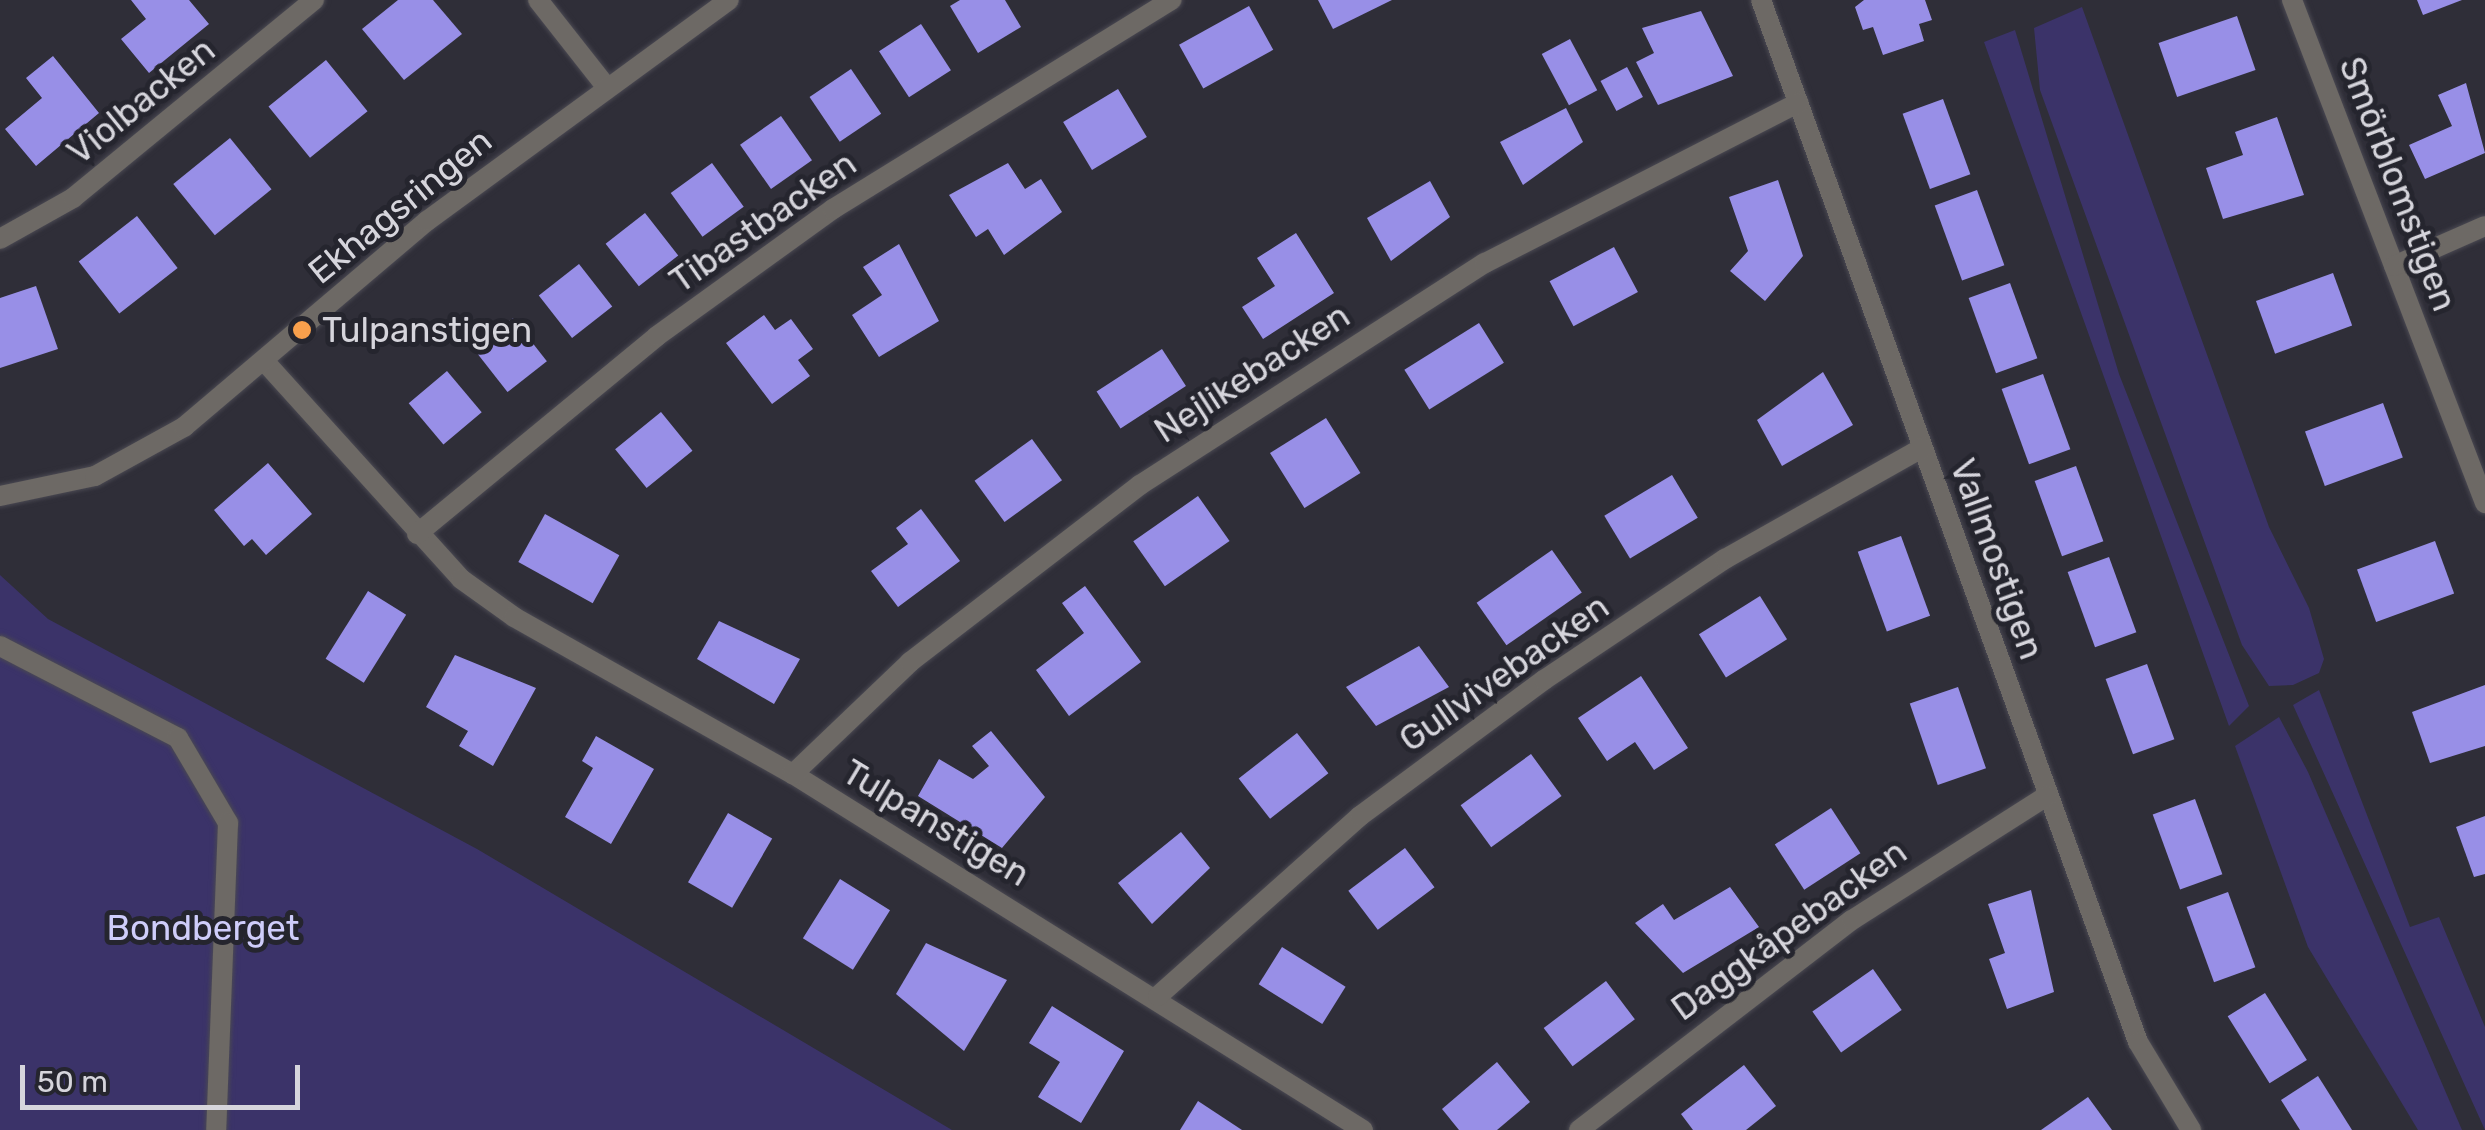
<!DOCTYPE html>
<meta charset="utf-8">
<style>
body{margin:0}
#map{position:relative;width:2485px;height:1130px;overflow:hidden;background:#2f2e38;font-family:Rubik,sans-serif}
div>[style]{position:absolute}
[style*='--x']{left:calc(var(--x)*1px);top:calc(var(--y)*1px);width:calc(var(--w)*1px);rotate:calc(var(--a)*1deg)}
.green>*{inset:0;background:#3b3369}
.building>*{inset:0;background:#988fe7;transform-origin:0 0}
.roads{filter:drop-shadow(0 0 2px #4a4952) drop-shadow(0 0 2px #4a4952)}
.service>*{height:20px;margin:-10px;padding:0 10px;transform-origin:10px;border-radius:10px;background:#6d6965}
.minor>*{height:20px;margin:-10px;padding:0 10px;transform-origin:10px;border-radius:10px;background:#6d6965}
.tertiary>*{height:20px;margin:-10px;padding:0 10px;transform-origin:10px;border-radius:10px;background:#6d6965}
.dots>*{width:28px;height:28px;translate:-50% -50%;box-sizing:border-box;border:5px solid #25252e;border-radius:50%}
span{translate:-50% -50%;white-space:nowrap;text-align:center;line-height:1.15;-webkit-text-stroke:10px #25252e;paint-order:stroke}
.street-label{font-size:35px;color:#d6d5dc}
.poi-label{font-size:35px;color:#d6d5dc}
.left{translate:0 -50%;text-align:left}
.park-label{font-size:35px;color:#cfcdfa}
.scale{position:absolute;left:20px;top:1065px;width:280px;height:45px;box-sizing:border-box;border:5px solid #d6d5dc;border-top:0;padding-left:12px;font-size:30px;line-height:35px;white-space:nowrap;color:#d6d5dc;-webkit-text-stroke:8px #25252e;paint-order:stroke}
</style>
<div id="map">
<div class="green">
<div style="clip-path:polygon(2082px 7px,2269px 527px,2309px 608px,2324px 659px,2319px 673px,2293px 685px,2269px 686px,2242px 645px,2040px 90px,2034px 28px)"></div>
<div style="clip-path:polygon(2015px 30px,2119px 374px,2249px 706px,2229px 726px,1984px 42px)"></div>
<div style="clip-path:polygon(0 575px,48px 619px,477px 849px,952px 1130px,0 1130px)"></div>
<div style="clip-path:polygon(2319px 690px,2410px 927px,2439px 917px,2485px 1027px,2485px 1130px,2293px 705px)"></div>
<div style="clip-path:polygon(2279px 717px,2308px 772px,2462px 1130px,2418px 1130px,2308px 947px,2235px 746px)"></div>
</div>
<div class="building">
<div style="clip-path:polygon(131px 0,189px 0,209px 24px,149px 73px,121px 39px,146px 19px)"></div>
<div style="clip-path:polygon(398px 0,433px 0,462px 34px,404px 80px,362px 29px)"></div>
<div style="clip-path:polygon(960px 0,1005px 0,1021px 27px,978px 53px,950px 6px)"></div>
<div style="clip-path:polygon(1318px 0,1392px 0,1333px 29px)"></div>
<div style="clip-path:polygon(1864px 0,1925px 0,1932px 20px,1919px 24px,1924px 41px,1883px 55px,1873px 27px,1863px 30px,1855px 7px)"></div>
<div style="clip-path:polygon(2417px 0,2462px 0,2423px 15px)"></div>
<div style="left:1249px;top:6px;width:50px;height:80px;rotate:61deg"></div>
<div style="clip-path:polygon(1701px 11px,1733px 76px,1658px 105px,1636px 62px,1654px 53px,1642px 28px)"></div>
<div style="left:2237px;top:16px;width:57px;height:83px;rotate:71deg"></div>
<div style="left:921px;top:24px;width:55px;height:50px;rotate:57deg"></div>
<div style="left:1570px;top:39px;width:58px;height:32px;rotate:62deg"></div>
<div style="clip-path:polygon(53px 56px,99px 113px,36px 166px,5px 129px,42px 98px,26px 78px)"></div>
<div style="left:326px;top:60px;width:66px;height:74px;rotate:51deg"></div>
<div style="left:1627px;top:67px;width:34px;height:30px;rotate:62deg"></div>
<div style="left:851px;top:69px;width:54px;height:50px;rotate:56deg"></div>
<div style="clip-path:polygon(2466px 83px,2485px 153px,2425px 179px,2409px 145px,2452px 126px,2438px 95px)"></div>
<div style="left:1118px;top:89px;width:56px;height:64px;rotate:59deg"></div>
<div style="left:1943px;top:99px;width:80px;height:43px;rotate:70deg"></div>
<div style="clip-path:polygon(1566px 108px,1583px 142px,1523px 185px,1500px 142px)"></div>
<div style="left:781px;top:116px;width:54px;height:50px;rotate:55deg"></div>
<div style="clip-path:polygon(2277px 117px,2304px 195px,2223px 219px,2206px 168px,2243px 155px,2235px 132px)"></div>
<div style="left:230px;top:138px;width:66px;height:73px;rotate:51deg"></div>
<div style="left:712px;top:163px;width:54px;height:51px;rotate:54deg"></div>
<div style="clip-path:polygon(1008px 163px,1025px 189px,1041px 179px,1062px 212px,1004px 255px,988px 229px,976px 237px,949px 195px)"></div>
<div style="clip-path:polygon(1778px 180px,1803px 256px,1765px 301px,1730px 271px,1748px 251px,1729px 197px)"></div>
<div style="clip-path:polygon(1430px 181px,1450px 217px,1391px 261px,1367px 218px)"></div>
<div style="left:1977px;top:190px;width:80px;height:45px;rotate:70deg"></div>
<div style="left:645px;top:213px;width:54px;height:50px;rotate:52deg"></div>
<div style="left:137px;top:216px;width:66px;height:74px;rotate:52deg"></div>
<div style="clip-path:polygon(1296px 233px,1334px 293px,1263px 339px,1242px 307px,1275px 286px,1257px 258px)"></div>
<div style="clip-path:polygon(899px 244px,939px 321px,879px 357px,852px 315px,882px 295px,863px 267px)"></div>
<div style="left:1614px;top:247px;width:51px;height:73px;rotate:62deg"></div>
<div style="left:579px;top:264px;width:54px;height:51px;rotate:52deg"></div>
<div style="left:2333px;top:273px;width:56px;height:82px;rotate:70deg"></div>
<div style="left:2010px;top:283px;width:80px;height:44px;rotate:70deg"></div>
<div style="clip-path:polygon(36px 286px,58px 349px,0 368px,0 298px)"></div>
<div style="clip-path:polygon(764px 315px,775px 330px,791px 319px,813px 349px,798px 360px,810px 376px,772px 404px,726px 343px)"></div>
<div style="left:513px;top:318px;width:55px;height:50px;rotate:52deg"></div>
<div style="left:1479px;top:323px;width:47px;height:88px;rotate:58deg"></div>
<div style="left:1162px;top:349px;width:44px;height:78px;rotate:57deg"></div>
<div style="left:447px;top:371px;width:54px;height:50px;rotate:50deg"></div>
<div style="clip-path:polygon(1823px 372px,1853px 425px,1782px 466px,1757px 420px)"></div>
<div style="left:2043px;top:374px;width:80px;height:44px;rotate:70deg"></div>
<div style="left:2383px;top:403px;width:58px;height:83px;rotate:70deg"></div>
<div style="left:661px;top:412px;width:50px;height:59px;rotate:51deg"></div>
<div style="left:1326px;top:418px;width:65px;height:66px;rotate:58deg"></div>
<div style="left:1032px;top:439px;width:51px;height:71px;rotate:54deg"></div>
<div style="clip-path:polygon(268px 463px,312px 514px,266px 555px,252px 539px,244px 546px,214px 510px)"></div>
<div style="left:2076px;top:466px;width:80px;height:44px;rotate:70deg"></div>
<div style="left:1672px;top:475px;width:50px;height:79px;rotate:59deg"></div>
<div style="left:1198px;top:496px;width:55px;height:79px;rotate:55deg"></div>
<div style="clip-path:polygon(921px 509px,960px 561px,898px 607px,871px 571px,908px 544px,896px 528px)"></div>
<div style="left:545px;top:514px;width:85px;height:55px;rotate:29deg"></div>
<div style="left:1901px;top:536px;width:85px;height:46px;rotate:70deg"></div>
<div style="left:2435px;top:541px;width:56px;height:83px;rotate:70deg"></div>
<div style="left:1552px;top:550px;width:52px;height:92px;rotate:55deg"></div>
<div style="left:2109px;top:557px;width:80px;height:44px;rotate:70deg"></div>
<div style="clip-path:polygon(1085px 586px,1141px 662px,1069px 716px,1036px 670px,1084px 633px,1062px 603px)"></div>
<div style="left:368px;top:591px;width:45px;height:80px;rotate:32deg"></div>
<div style="left:1760px;top:596px;width:51px;height:72px;rotate:58deg"></div>
<div style="clip-path:polygon(719px 621px,800px 659px,774px 704px,697px 659px)"></div>
<div style="clip-path:polygon(1419px 646px,1449px 687px,1376px 726px,1346px 687px)"></div>
<div style="clip-path:polygon(455px 655px,536px 688px,493px 766px,459px 746px,468px 731px,426px 707px)"></div>
<div style="left:2147px;top:664px;width:80px;height:44px;rotate:70deg"></div>
<div style="clip-path:polygon(1641px 676px,1688px 748px,1654px 770px,1635px 742px,1607px 761px,1578px 718px)"></div>
<div style="clip-path:polygon(2485px 685px,2485px 746px,2430px 763px,2412px 712px)"></div>
<div style="left:1958px;top:687px;width:86px;height:51px;rotate:71deg"></div>
<div style="clip-path:polygon(991px 731px,1045px 797px,1002px 848px,918px 796px,939px 759px,973px 779px,989px 766px,972px 746px)"></div>
<div style="left:1297px;top:733px;width:51px;height:74px;rotate:52deg"></div>
<div style="clip-path:polygon(596px 736px,654px 769px,611px 844px,565px 817px,593px 768px,582px 761px)"></div>
<div style="left:1531px;top:754px;width:52px;height:87px;rotate:54deg"></div>
<div style="left:2195px;top:799px;width:80px;height:45px;rotate:70deg"></div>
<div style="left:1831px;top:808px;width:54px;height:67px;rotate:57deg"></div>
<div style="left:728px;top:813px;width:51px;height:80px;rotate:30deg"></div>
<div style="clip-path:polygon(2485px 816px,2485px 874px,2474px 877px,2456px 827px)"></div>
<div style="clip-path:polygon(1181px 832px,1210px 868px,1152px 924px,1118px 883px)"></div>
<div style="left:1405px;top:848px;width:49px;height:71px;rotate:53deg"></div>
<div style="left:840px;top:879px;width:59px;height:70px;rotate:32deg"></div>
<div style="clip-path:polygon(1730px 887px,1759px 927px,1683px 973px,1635px 923px,1663px 904px,1674px 920px)"></div>
<div style="clip-path:polygon(2031px 890px,2054px 992px,2007px 1009px,1989px 959px,2005px 953px,1988px 904px)"></div>
<div style="left:2228px;top:892px;width:80px;height:44px;rotate:70deg"></div>
<div style="clip-path:polygon(926px 943px,1007px 980px,964px 1051px,896px 994px)"></div>
<div style="left:1282px;top:947px;width:75px;height:44px;rotate:32deg"></div>
<div style="left:1873px;top:969px;width:50px;height:74px;rotate:55deg"></div>
<div style="left:1606px;top:981px;width:48px;height:78px;rotate:53deg"></div>
<div style="left:2265px;top:993px;width:79px;height:44px;rotate:58deg"></div>
<div style="clip-path:polygon(1052px 1006px,1124px 1051px,1081px 1123px,1038px 1097px,1060px 1062px,1029px 1043px)"></div>
<div style="clip-path:polygon(1497px 1062px,1530px 1102px,1497px 1130px,1459px 1130px,1442px 1109px)"></div>
<div style="clip-path:polygon(1744px 1065px,1776px 1106px,1746px 1130px,1693px 1130px,1681px 1114px)"></div>
<div style="clip-path:polygon(2318px 1076px,2352px 1130px,2300px 1130px,2281px 1100px)"></div>
<div style="clip-path:polygon(2088px 1097px,2112px 1130px,2041px 1130px)"></div>
<div style="clip-path:polygon(1198px 1101px,1242px 1130px,1180px 1130px)"></div>
</div>
<div class="roads">
<div class="service">
<div style="--x:0;--y:646;--w:200;--a:27.3"></div>
<div style="--x:178;--y:738;--w:99;--a:59.5"></div>
<div style="--x:228;--y:823;--w:307;--a:92.2"></div>
</div>
<div class="minor">
<div style="--x:538;--y:0;--w:108;--a:51.8"></div>
<div style="--x:1761;--y:0;--w:1108;--a:70.11"></div>
<div style="--x:2138;--y:1042;--w:103;--a:58.9"></div>
<div style="--x:2292;--y:0;--w:539;--a:69.01"></div>
<div style="--x:0;--y:239;--w:84;--a:-29.3"></div>
<div style="--x:73;--y:198;--w:312;--a:-39.4"></div>
<div style="--x:2394;--y:266;--w:99;--a:-23.7"></div>
<div style="--x:266;--y:363;--w:291;--a:47.9"></div>
<div style="--x:461;--y:579;--w:65;--a:35.6"></div>
<div style="--x:514;--y:617;--w:320;--a:29.4"></div>
<div style="--x:793;--y:774;--w:672;--a:31.99"></div>
<div style="--x:417;--y:534;--w:311;--a:-39.5"></div>
<div style="--x:657;--y:336;--w:217;--a:-35.8"></div>
<div style="--x:833;--y:209;--w:398;--a:-31.7"></div>
<div style="--x:793;--y:774;--w:162;--a:-43.7"></div>
<div style="--x:910;--y:662;--w:290;--a:-37.6"></div>
<div style="--x:1140;--y:485;--w:410;--a:-32.8"></div>
<div style="--x:1485;--y:263;--w:352;--a:-27.1"></div>
<div style="--x:1158;--y:996;--w:271;--a:-41.7"></div>
<div style="--x:1360;--y:816;--w:229;--a:-36.5"></div>
<div style="--x:1544;--y:680;--w:218;--a:-33.8"></div>
<div style="--x:1725;--y:559;--w:226;--a:-29.4"></div>
<div style="--x:1579;--y:1130;--w:344;--a:-37.6"></div>
<div style="--x:1852;--y:920;--w:231;--a:-32.5"></div>
</div>
<div class="tertiary">
<div style="--x:0;--y:496;--w:97;--a:-11.9"></div>
<div style="--x:95;--y:476;--w:102;--a:-28.8"></div>
<div style="--x:184;--y:427;--w:319;--a:-40.3"></div>
<div style="--x:427;--y:221;--w:374;--a:-36.2"></div>
</div>
</div>
<div class="dots">
<div style="left:302px;top:330px;background:#f9a04c"></div>
</div>
<div class="street-label">
<span style="left:141px;top:101px;rotate:-39deg">Violbacken</span>
<span style="left:2398px;top:184px;rotate:69deg">Smörblomstigen</span>
<span style="left:400px;top:206px;rotate:-39deg">Ekhagsringen</span>
<span style="left:763px;top:222px;rotate:-35deg">Tibastbacken</span>
<span style="left:1252px;top:373px;rotate:-33deg">Nejlikebacken</span>
<span style="left:1997px;top:559px;rotate:70deg">Vallmostigen</span>
<span style="left:1504px;top:673px;rotate:-35deg">Gullvivebacken</span>
<span style="left:936px;top:823px;rotate:31deg">Tulpanstigen</span>
<span style="left:1789px;top:930px;rotate:-36deg">Daggkåpebacken</span>
</div>
<div class="poi-label">
<span class="left" style="left:322px;top:330px">Tulpanstigen</span>
</div>
<div class="park-label">
<span style="left:203px;top:928px">Bondberget</span>
</div>
<div class="scale">50 m</div>
</div>
